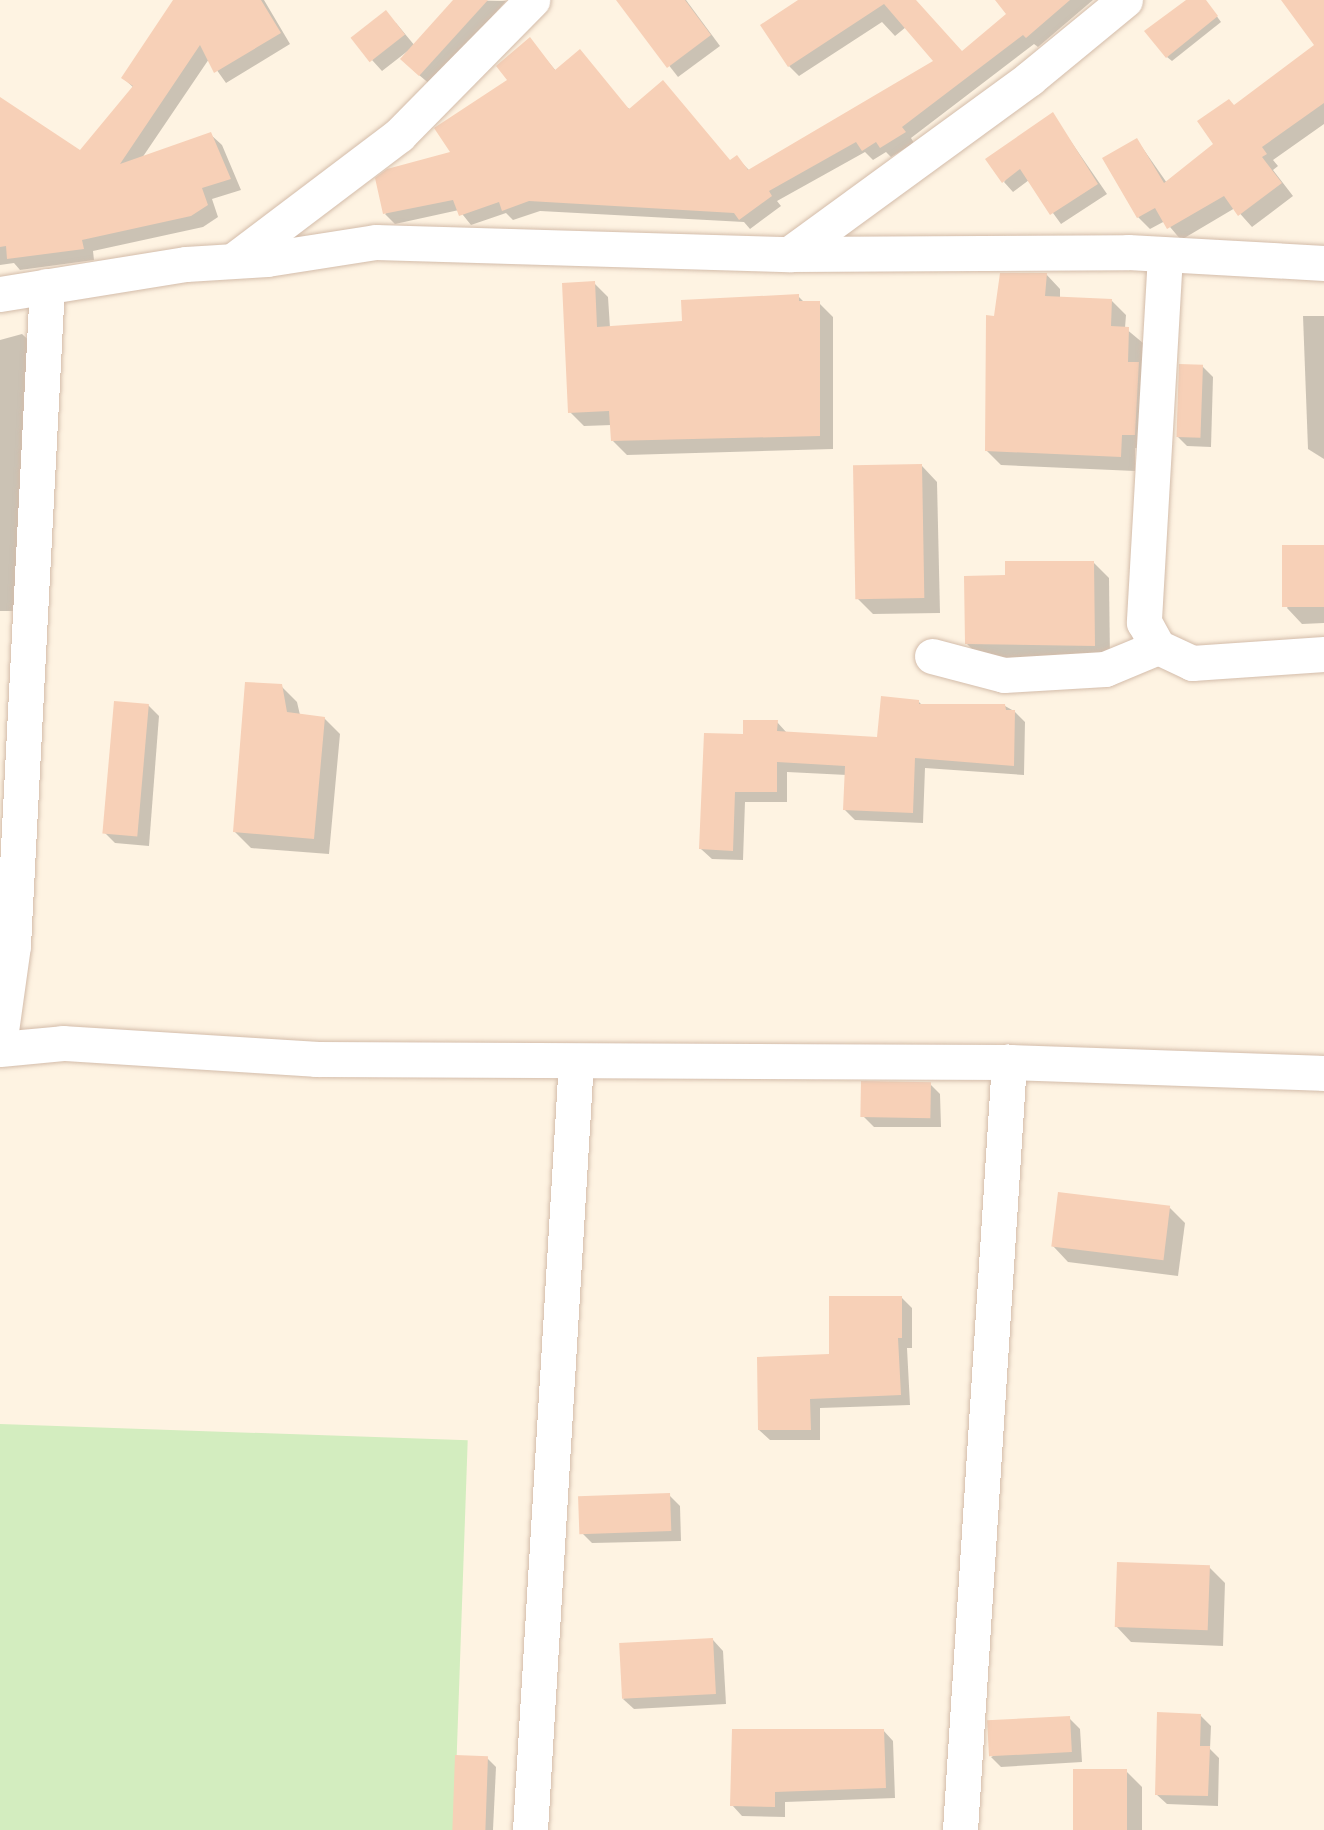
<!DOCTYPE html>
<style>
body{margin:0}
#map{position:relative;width:1324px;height:1830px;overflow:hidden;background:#fef3e2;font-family:"Source Sans 3",sans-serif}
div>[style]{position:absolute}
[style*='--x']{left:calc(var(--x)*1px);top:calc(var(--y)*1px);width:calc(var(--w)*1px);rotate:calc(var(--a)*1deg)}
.green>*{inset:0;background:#d3edbf;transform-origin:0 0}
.shadow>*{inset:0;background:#0003}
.building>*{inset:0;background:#f7d0b7;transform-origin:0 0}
.roads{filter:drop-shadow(0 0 2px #d3bcaa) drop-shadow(0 0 2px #d3bcaa)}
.street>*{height:35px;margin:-17.5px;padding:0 17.5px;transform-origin:17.5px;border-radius:17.5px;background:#fff}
span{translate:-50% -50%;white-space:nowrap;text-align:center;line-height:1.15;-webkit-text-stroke:6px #fff7eb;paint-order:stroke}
</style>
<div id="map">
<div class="green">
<div style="left:0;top:1424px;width:468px;height:406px;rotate:2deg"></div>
</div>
<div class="shadow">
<div style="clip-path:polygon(175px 0,264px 0,290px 44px,226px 83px,209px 59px,142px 158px,210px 134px,222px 145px,241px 190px,212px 199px,218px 217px,203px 227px,93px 251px,94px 260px,20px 270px,14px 263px,0 265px,0 99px,81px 153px,134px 88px,123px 78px)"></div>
<div style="clip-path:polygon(455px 0,506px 1px,431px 85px,413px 70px,409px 50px,382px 71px,372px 60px,396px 23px,415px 46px)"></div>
<div style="clip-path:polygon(618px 0,686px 0,720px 46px,678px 77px)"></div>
<div style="clip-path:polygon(801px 0,915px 0,962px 53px,1008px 15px,1009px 0,1093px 0,1038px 47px,1034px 44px,911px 138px,914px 143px,891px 157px,886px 152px,873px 160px,865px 152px,777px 201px,781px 206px,750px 229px,744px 222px,540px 211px,513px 220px,506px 213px,471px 225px,459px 210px,395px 224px,385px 214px,452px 153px,510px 80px,530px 40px,556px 71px,731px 161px,737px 158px,750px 171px,935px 61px,906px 27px,895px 36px,882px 22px,799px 76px,789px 66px)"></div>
<div style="clip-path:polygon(1189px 0,1205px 0,1221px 22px,1172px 61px,1167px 57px)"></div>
<div style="clip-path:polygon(1283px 0,1324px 3px,1324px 124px,1273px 160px,1278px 166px,1273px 170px,1293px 196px,1252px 227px,1235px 208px,1181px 240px,1165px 221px,1150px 229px,1138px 217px,1137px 140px,1167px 183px,1215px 145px,1235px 107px,1316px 45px)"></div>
<div style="clip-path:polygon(1052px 114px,1107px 194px,1061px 224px,1029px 180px,1013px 192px,1004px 182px)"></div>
<div style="clip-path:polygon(1046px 274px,1060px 289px,1060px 298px,1111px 300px,1126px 315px,1125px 328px,1143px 343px,1148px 449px,1135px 448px,1135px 471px,1001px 465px,986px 450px,996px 318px)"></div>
<div style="clip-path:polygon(594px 283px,608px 297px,610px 328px,684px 322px,798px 296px,805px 303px,819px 303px,833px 317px,833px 449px,627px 455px,613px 441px,612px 425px,584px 426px,570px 412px)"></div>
<div style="clip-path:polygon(1303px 316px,1324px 316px,1324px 459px,1308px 449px)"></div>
<div style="clip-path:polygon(22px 334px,35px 346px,18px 611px,0 611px,0 340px)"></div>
<div style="clip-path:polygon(1202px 366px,1213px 377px,1211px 447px,1187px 446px,1177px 436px)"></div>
<div style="clip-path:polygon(922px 466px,937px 482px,940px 613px,873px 614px,857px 598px)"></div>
<div style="clip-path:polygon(1324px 547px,1324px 623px,1302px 624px,1287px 608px)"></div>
<div style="clip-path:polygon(1093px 562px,1109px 578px,1110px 661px,982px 659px,966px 643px,1007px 577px)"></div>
<div style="clip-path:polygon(281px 686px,297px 702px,300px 715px,324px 718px,340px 734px,329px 854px,251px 848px,235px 832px)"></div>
<div style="clip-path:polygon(918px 701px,923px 706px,1005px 706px,1014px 711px,1025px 722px,1024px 775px,925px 768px,923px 823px,855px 820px,845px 810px,847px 775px,787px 772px,787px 802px,745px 802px,743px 860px,712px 859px,701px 849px,745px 736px,777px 722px,787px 733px,879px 738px)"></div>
<div style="clip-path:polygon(148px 705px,159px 716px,149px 846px,115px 843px,105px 833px)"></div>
<div style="clip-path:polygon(930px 1084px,940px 1094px,941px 1127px,874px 1127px,863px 1116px)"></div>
<div style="clip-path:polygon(1170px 1208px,1185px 1223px,1178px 1276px,1068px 1262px,1053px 1246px)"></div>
<div style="clip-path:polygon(902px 1298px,912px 1308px,912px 1348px,907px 1348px,910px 1405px,820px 1408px,820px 1440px,770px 1440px,759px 1430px,830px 1356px)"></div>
<div style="clip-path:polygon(669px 1495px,680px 1506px,681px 1541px,592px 1543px,581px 1532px)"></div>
<div style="clip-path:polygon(1209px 1567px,1225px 1583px,1223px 1646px,1131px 1642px,1116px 1626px)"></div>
<div style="clip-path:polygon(713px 1640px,723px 1651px,726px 1704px,634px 1709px,623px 1699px)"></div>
<div style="clip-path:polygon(1200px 1715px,1211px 1726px,1210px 1749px,1219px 1758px,1218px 1806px,1167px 1804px,1156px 1794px)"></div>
<div style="clip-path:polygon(1069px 1718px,1080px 1729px,1082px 1762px,1001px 1767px,991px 1757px)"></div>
<div style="clip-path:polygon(883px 1730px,893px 1741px,895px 1798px,785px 1802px,785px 1817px,742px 1816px,732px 1805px)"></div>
<div style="clip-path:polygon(487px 1758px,496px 1767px,493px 1830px,453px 1830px)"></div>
<div style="clip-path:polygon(1126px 1771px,1142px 1787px,1142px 1830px,1074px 1830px)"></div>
</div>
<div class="building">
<div style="clip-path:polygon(173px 0,261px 0,281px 33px,214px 73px,200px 45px,120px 164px,211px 132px,231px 179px,202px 188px,208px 205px,191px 216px,82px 240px,84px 249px,7px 259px,6px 246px,0 247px,0 97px,80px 150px,133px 86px,121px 78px)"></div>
<div style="clip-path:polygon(453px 0,488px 0,419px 76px,400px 59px)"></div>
<div style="clip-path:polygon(616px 0,685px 0,711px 35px,667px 68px)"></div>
<div style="clip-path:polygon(798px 0,916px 0,962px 51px,1006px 14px,995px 0,1070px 0,1026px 38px,1023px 35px,902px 127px,906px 132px,880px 148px,876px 142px,862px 151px,856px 142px,769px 191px,772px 196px,739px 220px,734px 213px,529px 201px,502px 211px,499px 202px,459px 216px,453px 200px,383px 214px,375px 178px,387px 169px,450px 152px,434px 128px,507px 80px,496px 66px,530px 37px,555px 70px,580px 49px,629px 109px,663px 80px,730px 160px,737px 155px,748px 170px,933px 61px,884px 4px,788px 67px,760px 25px)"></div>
<div style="clip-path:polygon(1186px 0,1206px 0,1218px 16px,1166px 58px,1144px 31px)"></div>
<div style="clip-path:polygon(1281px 0,1324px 0,1324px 103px,1262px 147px,1267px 154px,1262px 157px,1282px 183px,1238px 216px,1224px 196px,1167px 229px,1155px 208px,1137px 218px,1102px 158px,1137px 138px,1164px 183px,1213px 144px,1197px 121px,1229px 99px,1234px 105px,1314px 45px)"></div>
<div style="left:386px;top:10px;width:31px;height:45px;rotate:52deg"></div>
<div style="clip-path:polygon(1053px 112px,1098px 184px,1050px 215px,1020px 169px,1002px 183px,985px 159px)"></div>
<div style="clip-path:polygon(1000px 273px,1047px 273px,1045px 296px,1112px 299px,1111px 326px,1129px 327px,1128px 362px,1139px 362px,1135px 435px,1122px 435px,1121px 457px,985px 451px,986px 315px,994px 316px)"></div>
<div style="clip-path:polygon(595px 281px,597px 327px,682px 321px,681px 300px,799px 294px,799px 301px,820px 301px,820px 436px,611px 441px,609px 411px,568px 413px,562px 283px)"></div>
<div style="left:1179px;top:364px;width:24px;height:73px;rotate:2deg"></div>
<div style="left:922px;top:464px;width:134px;height:69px;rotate:89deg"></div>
<div style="left:1324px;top:545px;width:62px;height:42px;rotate:90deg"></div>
<div style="clip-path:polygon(1005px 561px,1094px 561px,1095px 646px,965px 644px,964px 576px,1005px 575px)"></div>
<div style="clip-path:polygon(245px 682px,282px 684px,287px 712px,325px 717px,314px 839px,233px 832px)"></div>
<div style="clip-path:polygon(881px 696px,919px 700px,919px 704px,1005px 704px,1006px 710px,1015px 710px,1014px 766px,915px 758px,913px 813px,843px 810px,845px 766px,777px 762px,777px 792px,735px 792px,733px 851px,699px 849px,704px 733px,743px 734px,743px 720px,778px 720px,777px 731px,877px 737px)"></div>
<div style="left:114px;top:701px;width:35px;height:133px;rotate:5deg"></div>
<div style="left:861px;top:1081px;width:70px;height:36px;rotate:1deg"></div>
<div style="left:1058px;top:1192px;width:113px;height:55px;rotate:7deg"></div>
<div style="clip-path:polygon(829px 1296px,902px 1296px,902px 1338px,898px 1338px,901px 1395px,810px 1399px,811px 1430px,758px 1430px,757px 1357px,829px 1354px)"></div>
<div style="left:670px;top:1493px;width:38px;height:92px;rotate:88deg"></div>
<div style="left:1117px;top:1562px;width:93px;height:65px;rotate:2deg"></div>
<div style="left:713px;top:1638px;width:56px;height:94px;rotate:87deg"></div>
<div style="clip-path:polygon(1157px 1712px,1201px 1714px,1200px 1746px,1210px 1746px,1208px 1796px,1155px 1795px)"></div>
<div style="left:1070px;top:1716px;width:36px;height:83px;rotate:87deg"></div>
<div style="clip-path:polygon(732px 1729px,884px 1729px,886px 1788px,775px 1792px,775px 1807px,730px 1806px)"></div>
<div style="left:455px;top:1755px;width:33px;height:75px;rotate:2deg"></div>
<div style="left:1073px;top:1769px;width:54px;height:61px"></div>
</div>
<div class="roads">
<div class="street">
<div style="--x:789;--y:254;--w:339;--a:-0.3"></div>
<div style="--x:1128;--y:252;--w:196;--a:3.2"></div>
<div style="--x:1165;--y:255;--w:368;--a:93.3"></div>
<div style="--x:1144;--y:622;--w:29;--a:61"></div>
<div style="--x:1158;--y:647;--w:38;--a:25"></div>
<div style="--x:1192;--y:663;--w:132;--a:-3.9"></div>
<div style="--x:234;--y:260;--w:207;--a:-37.1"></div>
<div style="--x:399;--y:135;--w:190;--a:-45.4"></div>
<div style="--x:0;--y:294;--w:188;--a:-9.2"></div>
<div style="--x:186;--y:264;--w:81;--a:-3.5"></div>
<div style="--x:267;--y:259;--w:110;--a:-8.9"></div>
<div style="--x:376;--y:242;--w:413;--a:1.7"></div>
<div style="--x:789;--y:254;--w:298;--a:-36.1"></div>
<div style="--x:1030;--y:78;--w:123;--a:-39.4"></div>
<div style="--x:932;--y:656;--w:74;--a:14.8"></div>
<div style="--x:1004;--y:675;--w:101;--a:-3.4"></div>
<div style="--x:1105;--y:669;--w:57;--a:-22.5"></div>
<div style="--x:0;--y:1038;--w:94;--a:-82"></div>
<div style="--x:13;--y:945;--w:660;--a:-87.05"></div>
<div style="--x:0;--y:1049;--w:63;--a:-5.4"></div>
<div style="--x:63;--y:1043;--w:254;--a:3.6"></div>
<div style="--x:316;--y:1059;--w:693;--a:0.25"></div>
<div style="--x:1009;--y:1062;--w:315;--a:2"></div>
<div style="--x:530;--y:1830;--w:770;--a:-86.58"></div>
<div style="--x:960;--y:1830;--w:770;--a:-86.35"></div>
</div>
</div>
</div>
